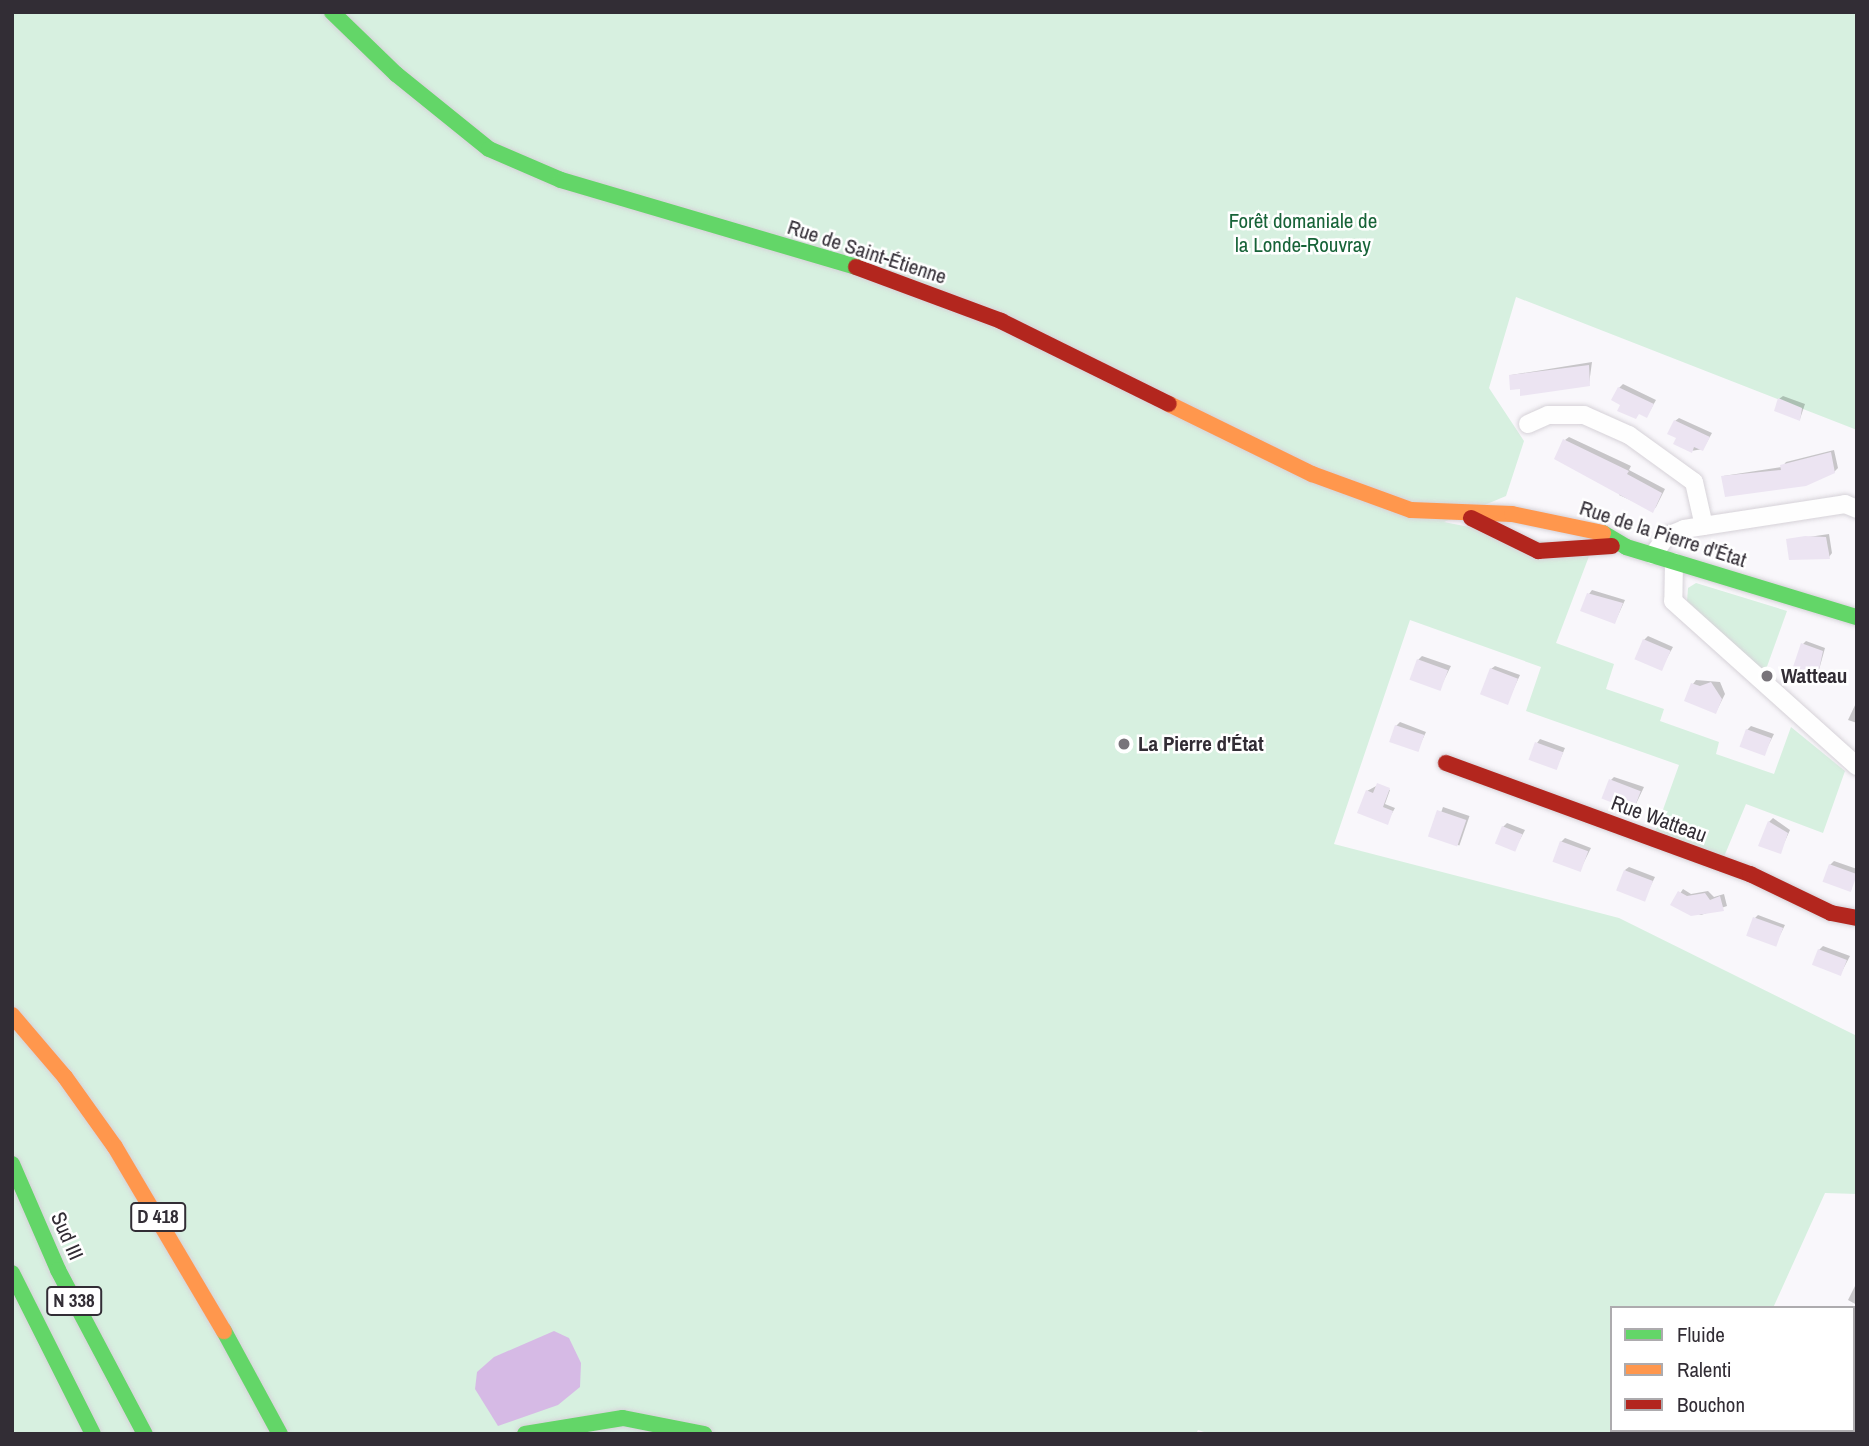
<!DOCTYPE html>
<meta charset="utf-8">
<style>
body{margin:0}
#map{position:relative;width:1869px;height:1446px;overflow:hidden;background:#f9f7fb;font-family:"Archivo Narrow",sans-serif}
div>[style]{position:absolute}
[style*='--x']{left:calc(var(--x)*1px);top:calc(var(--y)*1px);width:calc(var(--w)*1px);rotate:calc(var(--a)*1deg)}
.green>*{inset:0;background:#d7f0e0}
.water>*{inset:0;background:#d6bae5}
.shadow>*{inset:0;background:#0003;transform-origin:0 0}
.building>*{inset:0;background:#ece4f2;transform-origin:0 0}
.roads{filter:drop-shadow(0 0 2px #d6d2d8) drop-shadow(0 0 2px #d6d2d8)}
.street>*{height:18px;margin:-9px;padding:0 9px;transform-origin:9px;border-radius:9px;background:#fefefe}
.fast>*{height:16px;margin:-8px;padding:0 8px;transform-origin:8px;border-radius:8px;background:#63d668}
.slow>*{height:16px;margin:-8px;padding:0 8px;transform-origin:8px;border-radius:8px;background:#ff974d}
.jam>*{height:16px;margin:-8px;padding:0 8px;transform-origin:8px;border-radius:8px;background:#b3261e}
.dots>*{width:19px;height:19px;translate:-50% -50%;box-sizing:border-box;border:4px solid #fff;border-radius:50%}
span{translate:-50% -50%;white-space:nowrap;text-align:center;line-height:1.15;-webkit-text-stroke:5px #fff;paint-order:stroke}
.shield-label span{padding:2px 5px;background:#fff;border:2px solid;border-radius:5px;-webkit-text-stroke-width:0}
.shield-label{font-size:19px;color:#322d35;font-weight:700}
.park-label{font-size:21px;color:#176338}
.street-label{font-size:21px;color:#322d35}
.poi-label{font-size:21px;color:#322d35;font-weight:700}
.left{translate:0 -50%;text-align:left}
.frame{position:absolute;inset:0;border:14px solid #322d35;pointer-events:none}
.legend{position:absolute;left:1610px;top:1306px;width:245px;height:126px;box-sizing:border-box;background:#fff;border:2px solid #adabae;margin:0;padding:9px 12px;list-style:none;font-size:21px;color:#322d35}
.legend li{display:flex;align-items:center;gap:14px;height:35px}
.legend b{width:35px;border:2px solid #adabae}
</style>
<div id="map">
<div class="green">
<div style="clip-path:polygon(12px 12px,1857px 12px,1857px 430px,1516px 297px,1489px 388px,1524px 441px,1506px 496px,1444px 522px,1591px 551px,1556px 643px,1614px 664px,1606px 689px,1664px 709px,1660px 721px,1719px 742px,1716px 754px,1774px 774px,1791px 727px,1845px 771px,1823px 833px,1746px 804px,1723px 859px,1655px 832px,1679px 765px,1526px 711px,1541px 667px,1410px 620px,1334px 844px,1619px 918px,1857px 1036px,1857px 1194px,1825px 1193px,1773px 1308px,1612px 1308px,1612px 1430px,1668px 1430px,1668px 1434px,1210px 1434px,1198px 1430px,1196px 1434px,12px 1434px)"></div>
<div style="clip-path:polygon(1696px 583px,1787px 611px,1765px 672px,1687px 601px,1688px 588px)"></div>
</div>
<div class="water">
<div style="clip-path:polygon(554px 1331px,569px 1338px,581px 1363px,580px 1387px,558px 1405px,498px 1426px,475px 1389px,477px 1372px,494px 1357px)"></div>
</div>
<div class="shadow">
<div style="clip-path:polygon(1592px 362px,1589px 384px,1521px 387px,1511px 375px)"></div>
<div style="clip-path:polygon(1623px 384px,1656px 400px,1647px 416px,1623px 404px,1619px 388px)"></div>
<div style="clip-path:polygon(1783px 396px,1805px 404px,1800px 419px,1779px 399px)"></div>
<div style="clip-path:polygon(1679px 418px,1712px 433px,1703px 449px,1691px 451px,1678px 437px,1675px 421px)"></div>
<div style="clip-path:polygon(1569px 437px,1631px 466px,1629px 470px,1665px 489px,1656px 507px,1653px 510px,1619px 495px,1621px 491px,1565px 440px)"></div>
<div style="clip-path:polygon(1834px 450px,1838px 468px,1834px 472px,1723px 476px,1782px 467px,1786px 462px)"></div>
<div style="clip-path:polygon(1829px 534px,1832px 553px,1829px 557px,1788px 540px)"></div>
<div style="clip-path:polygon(1592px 590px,1625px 600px,1615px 622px,1589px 594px)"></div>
<div style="clip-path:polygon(1648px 636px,1673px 647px,1661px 669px,1644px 640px)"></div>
<div style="clip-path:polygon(1806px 641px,1825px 648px,1817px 677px,1803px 644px)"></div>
<div style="clip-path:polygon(1422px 656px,1451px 666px,1440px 688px,1418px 660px)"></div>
<div style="clip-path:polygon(1495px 666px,1520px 675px,1507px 703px,1491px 669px)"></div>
<div style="clip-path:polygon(1696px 680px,1720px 682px,1725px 694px,1716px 712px,1693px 684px)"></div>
<div style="clip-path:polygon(1857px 701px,1857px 723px,1848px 720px)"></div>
<div style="clip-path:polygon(1400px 722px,1426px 732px,1417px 751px,1396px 726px)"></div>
<div style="clip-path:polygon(1751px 726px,1774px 734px,1764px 754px,1747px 730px)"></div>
<div style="clip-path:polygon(1540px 739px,1565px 748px,1556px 769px,1537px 743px)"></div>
<div style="clip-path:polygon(1614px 777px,1644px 787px,1634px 808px,1611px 780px)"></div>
<div style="clip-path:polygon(1378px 785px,1390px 790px,1385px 804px,1395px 808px,1387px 822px,1367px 791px)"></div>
<div style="left:1443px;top:807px;width:28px;height:31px;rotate:19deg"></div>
<div style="clip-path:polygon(1773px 818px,1790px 830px,1780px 852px,1769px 822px)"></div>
<div style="clip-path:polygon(1507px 823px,1525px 830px,1515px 849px,1503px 827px)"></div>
<div style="clip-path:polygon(1565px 838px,1591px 848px,1580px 870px,1561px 842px)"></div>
<div style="clip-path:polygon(1834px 861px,1857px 869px,1851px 890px,1830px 865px)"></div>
<div style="clip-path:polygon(1629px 867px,1655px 877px,1644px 899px,1625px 870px)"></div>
<div style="clip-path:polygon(1683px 889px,1691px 894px,1708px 891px,1714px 897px,1724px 894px,1727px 906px,1701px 915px,1673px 904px)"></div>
<div style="clip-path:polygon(1758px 915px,1785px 925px,1775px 945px,1755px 918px)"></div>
<div style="clip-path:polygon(1823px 946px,1850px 956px,1840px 975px,1819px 950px)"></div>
<div style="clip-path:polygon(1857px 1282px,1857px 1305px,1848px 1300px)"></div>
<div style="clip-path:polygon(1857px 1331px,1857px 1375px,1853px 1374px)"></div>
<div style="clip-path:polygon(1791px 1430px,1808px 1430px,1813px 1433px,1789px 1434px)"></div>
</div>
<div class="building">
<div style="clip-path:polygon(1589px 365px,1590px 386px,1520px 396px,1520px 389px,1510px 390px,1509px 375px)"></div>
<div style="clip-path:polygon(1618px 387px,1654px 404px,1647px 418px,1639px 414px,1636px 419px,1617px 411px,1620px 405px,1611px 400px)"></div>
<div style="clip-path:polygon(1778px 398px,1802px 408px,1800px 421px,1774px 411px)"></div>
<div style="clip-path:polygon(1674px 420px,1710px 437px,1703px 451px,1694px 447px,1692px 453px,1673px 444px,1676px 438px,1667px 434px)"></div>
<div style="clip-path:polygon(1563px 439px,1629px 471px,1627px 474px,1662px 493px,1653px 513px,1554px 459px)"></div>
<div style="clip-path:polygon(1831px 452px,1835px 473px,1806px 486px,1725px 497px,1721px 476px,1781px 470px,1780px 465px)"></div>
<div style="clip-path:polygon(1805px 536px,1826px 537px,1830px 559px,1789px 560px,1786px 539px)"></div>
<div style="clip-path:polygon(1587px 593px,1623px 603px,1615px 624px,1580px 611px)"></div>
<div style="left:1643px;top:639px;width:30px;height:22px;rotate:23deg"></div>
<div style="clip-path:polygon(1801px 643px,1823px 651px,1817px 679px,1792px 670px)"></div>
<div style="left:1417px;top:659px;width:33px;height:22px;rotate:20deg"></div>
<div style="left:1490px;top:668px;width:30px;height:28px;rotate:21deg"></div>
<div style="clip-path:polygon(1711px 682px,1722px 699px,1716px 714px,1684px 701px,1691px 683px,1700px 686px)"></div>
<div style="left:1395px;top:725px;width:31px;height:18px;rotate:19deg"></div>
<div style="left:1746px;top:729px;width:27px;height:19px;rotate:20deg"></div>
<div style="left:1535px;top:742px;width:30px;height:19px;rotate:20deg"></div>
<div style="left:1609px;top:779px;width:34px;height:21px;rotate:21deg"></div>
<div style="clip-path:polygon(1377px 783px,1390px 788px,1383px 807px,1393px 811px,1388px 825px,1357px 813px,1366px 790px,1373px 793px)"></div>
<div style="left:1437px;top:810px;width:31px;height:28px;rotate:19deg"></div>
<div style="clip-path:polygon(1768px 821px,1788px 833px,1781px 854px,1758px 846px)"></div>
<div style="left:1502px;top:826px;width:22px;height:19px;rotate:22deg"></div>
<div style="left:1560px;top:841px;width:30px;height:22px;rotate:20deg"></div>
<div style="left:1829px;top:864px;width:30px;height:19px;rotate:20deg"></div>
<div style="left:1624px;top:870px;width:31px;height:22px;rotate:21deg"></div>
<div style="clip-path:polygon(1678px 891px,1687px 896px,1705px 893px,1710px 900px,1720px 896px,1724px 911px,1691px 916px,1670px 905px)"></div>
<div style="left:1753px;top:917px;width:32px;height:20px;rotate:20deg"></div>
<div style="left:1818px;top:949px;width:31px;height:17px;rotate:21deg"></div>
</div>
<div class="roads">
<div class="street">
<div style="--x:1528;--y:424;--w:22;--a:-24"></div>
<div style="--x:1548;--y:415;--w:36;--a:0"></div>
<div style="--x:1584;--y:415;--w:49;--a:24"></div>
<div style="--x:1629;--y:435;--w:80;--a:35.9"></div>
<div style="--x:1694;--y:482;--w:45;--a:77.2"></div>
<div style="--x:1653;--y:555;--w:24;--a:-54"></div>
<div style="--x:1667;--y:536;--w:18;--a:-22"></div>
<div style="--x:1684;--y:529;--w:163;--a:-8.8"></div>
<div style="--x:1845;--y:504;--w:13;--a:23"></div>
<div style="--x:1674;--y:562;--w:39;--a:91"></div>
<div style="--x:1673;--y:601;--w:247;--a:41.9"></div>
<div style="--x:1836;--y:1434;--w:4;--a:-63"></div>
</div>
<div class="fast">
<div style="--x:332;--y:12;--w:89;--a:44.1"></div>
<div style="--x:396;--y:74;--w:119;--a:38.9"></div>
<div style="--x:489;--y:149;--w:78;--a:23.3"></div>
<div style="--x:561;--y:180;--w:308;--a:16.4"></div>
<div style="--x:1603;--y:533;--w:27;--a:31"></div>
<div style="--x:1626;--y:547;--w:241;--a:16.9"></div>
<div style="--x:12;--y:1164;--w:116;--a:66.5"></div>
<div style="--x:58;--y:1270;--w:186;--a:62.1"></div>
<div style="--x:12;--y:1273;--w:180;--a:63.3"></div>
<div style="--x:224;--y:1331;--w:117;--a:61.5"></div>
<div style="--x:525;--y:1434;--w:99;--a:-9.3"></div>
<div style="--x:623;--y:1418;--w:83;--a:11.2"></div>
</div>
<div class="slow">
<div style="--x:1169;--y:404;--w:159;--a:26.1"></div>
<div style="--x:1312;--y:474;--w:105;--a:20"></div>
<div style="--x:1411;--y:510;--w:101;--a:2.3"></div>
<div style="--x:1512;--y:514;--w:93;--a:11.8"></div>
<div style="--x:12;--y:1015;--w:82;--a:49.5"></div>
<div style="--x:65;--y:1077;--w:86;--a:54.5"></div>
<div style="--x:115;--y:1147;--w:214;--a:59.4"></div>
</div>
<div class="jam">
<div style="--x:856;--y:267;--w:155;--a:20.4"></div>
<div style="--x:1001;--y:321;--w:187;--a:26.3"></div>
<div style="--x:1471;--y:518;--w:75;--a:26.2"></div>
<div style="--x:1538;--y:551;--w:74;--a:-3.9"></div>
<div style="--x:1446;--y:763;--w:324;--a:20.1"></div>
<div style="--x:1750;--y:874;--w:90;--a:25.7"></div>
<div style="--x:1831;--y:913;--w:26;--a:11"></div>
</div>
</div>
<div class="dots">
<div style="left:1767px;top:676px;background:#78747a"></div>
<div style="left:1124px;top:744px;background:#78747a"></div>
</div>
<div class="shield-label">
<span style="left:158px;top:1217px">D 418</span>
<span style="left:74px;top:1301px">N 338</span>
</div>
<div class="park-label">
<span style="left:1303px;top:233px">Forêt domaniale de<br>la Londe-Rouvray</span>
</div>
<div class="street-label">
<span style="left:867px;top:252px;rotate:18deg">Rue de Saint-Étienne</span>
<span style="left:1663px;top:534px;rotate:18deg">Rue de la Pierre d'État</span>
<span style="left:1659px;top:819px;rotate:20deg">Rue Watteau</span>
<span style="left:67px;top:1236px;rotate:66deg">Sud III</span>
</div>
<div class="poi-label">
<span class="left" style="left:1781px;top:676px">Watteau</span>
<span class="left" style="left:1138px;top:744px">La Pierre d'État</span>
</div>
<div class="frame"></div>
<ul class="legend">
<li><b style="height:9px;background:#63d668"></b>Fluide</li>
<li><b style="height:9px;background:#ff974d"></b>Ralenti</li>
<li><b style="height:9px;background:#b3261e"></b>Bouchon</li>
</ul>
</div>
